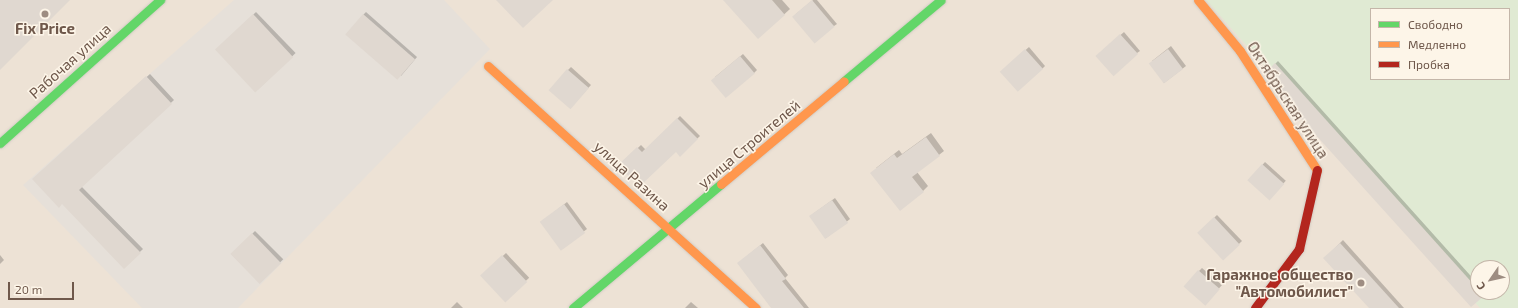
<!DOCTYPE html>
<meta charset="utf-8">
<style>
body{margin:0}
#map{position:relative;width:1518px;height:308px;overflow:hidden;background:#f4f0e8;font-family:"Exo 2",sans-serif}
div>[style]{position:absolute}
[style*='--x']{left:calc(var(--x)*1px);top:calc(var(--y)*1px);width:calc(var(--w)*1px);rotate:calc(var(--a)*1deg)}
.residential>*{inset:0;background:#ede2d5}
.industrial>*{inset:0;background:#e6e0d9}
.green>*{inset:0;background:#e0ead3}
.shadow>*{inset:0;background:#0003;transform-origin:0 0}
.building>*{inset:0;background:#e0d8d0;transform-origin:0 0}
.roads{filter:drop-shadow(0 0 1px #d2ccc4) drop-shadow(0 0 1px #d2ccc4)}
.fast>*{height:9px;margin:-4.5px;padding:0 4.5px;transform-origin:4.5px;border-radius:4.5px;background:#63d668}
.slow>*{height:9px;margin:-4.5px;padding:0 4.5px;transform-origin:4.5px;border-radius:4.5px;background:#ff974d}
.jam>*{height:9px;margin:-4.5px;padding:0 4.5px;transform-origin:4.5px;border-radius:4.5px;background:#b3261e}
.dots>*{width:11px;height:11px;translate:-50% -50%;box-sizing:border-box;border:2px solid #fdf5e8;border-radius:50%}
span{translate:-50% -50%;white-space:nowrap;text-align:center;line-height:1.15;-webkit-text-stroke:3px #fdf5e8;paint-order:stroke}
.poi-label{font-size:15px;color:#6f584b;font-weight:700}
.right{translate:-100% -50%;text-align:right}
.street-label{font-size:15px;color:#6f584b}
.legend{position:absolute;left:1370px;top:8px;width:140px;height:72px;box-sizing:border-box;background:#fdf5e8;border:1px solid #c4b6a9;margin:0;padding:5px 7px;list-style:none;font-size:12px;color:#6f584b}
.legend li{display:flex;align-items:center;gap:8px;height:20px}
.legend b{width:20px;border:1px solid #c4b6a9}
.north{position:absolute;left:1470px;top:260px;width:40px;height:40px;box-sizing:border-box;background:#fdf5e8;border:1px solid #c4b6a9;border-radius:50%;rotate:236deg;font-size:11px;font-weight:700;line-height:16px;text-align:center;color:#6f584b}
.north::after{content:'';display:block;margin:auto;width:14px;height:18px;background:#9e8d82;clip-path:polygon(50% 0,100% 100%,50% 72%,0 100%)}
.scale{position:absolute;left:8px;top:282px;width:66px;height:18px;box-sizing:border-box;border:2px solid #6f584b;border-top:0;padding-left:5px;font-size:12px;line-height:14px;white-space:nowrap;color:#6f584b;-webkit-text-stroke:3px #fdf5e8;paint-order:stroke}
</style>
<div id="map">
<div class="residential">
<div style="clip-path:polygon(evenodd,0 0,1518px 0,1518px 308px,0 308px,0 0,1371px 9px,1509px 9px,1509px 79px,1371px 79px,1371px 9px,0 0,1478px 268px,1502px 268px,1502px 292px,1478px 292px,1478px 268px)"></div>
</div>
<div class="industrial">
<div style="clip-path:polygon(234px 0,444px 0,490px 49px,238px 308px,142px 308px,23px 185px)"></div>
</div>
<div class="green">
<div style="clip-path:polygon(evenodd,1206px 0,1518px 0,1518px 308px,1480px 308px,1206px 0,1371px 9px,1509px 9px,1509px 79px,1371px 79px,1371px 9px,1206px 0,1478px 268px,1502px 268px,1502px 292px,1478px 292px,1478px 268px)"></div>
</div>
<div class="shadow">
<div style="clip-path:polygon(725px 0,782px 0,790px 9px,758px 38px)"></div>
<div style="clip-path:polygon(813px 0,817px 0,837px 24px,834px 26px,796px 14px)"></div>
<div style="left:256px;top:12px;width:57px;height:54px;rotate:46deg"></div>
<div style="clip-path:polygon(366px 12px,417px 57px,401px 76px,363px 15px)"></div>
<div style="clip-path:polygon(1124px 32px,1140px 51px,1137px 53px,1100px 53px)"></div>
<div style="clip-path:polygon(1171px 46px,1186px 66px,1164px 83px,1152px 61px)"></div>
<div style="clip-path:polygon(1029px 47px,1045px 66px,1042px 69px,1004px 69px)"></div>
<div style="clip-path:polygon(743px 54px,757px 70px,754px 73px,715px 77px)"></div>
<div style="clip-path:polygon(1278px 61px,1478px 284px,1478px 292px,1486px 293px,1471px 306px,1269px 70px)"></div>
<div style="clip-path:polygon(571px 67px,591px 85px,570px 108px,568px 70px)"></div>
<div style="clip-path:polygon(150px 74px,174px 100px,81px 186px,143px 249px,124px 267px,63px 203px,34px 179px)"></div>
<div style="clip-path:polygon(680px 116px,700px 136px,680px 155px,676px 151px,619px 166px,641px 145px,646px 150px)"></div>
<div style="clip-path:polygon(931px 133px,944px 151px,917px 172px,928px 186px,923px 191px,876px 168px,899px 150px,902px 154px)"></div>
<div style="left:1265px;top:162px;width:28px;height:24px;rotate:42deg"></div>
<div style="clip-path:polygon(835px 198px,850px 219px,826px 238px,813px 214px)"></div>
<div style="clip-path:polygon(567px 202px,587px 229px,561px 249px,544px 220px)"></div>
<div style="left:1217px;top:215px;width:36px;height:25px;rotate:46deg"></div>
<div style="left:255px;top:231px;width:40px;height:33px;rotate:45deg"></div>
<div style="clip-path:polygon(1343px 240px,1404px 308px,1371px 308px,1325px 258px)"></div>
<div style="clip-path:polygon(763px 243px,788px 275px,785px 278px,809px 308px,774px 308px,741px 261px)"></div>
<div style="left:506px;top:253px;width:34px;height:33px;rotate:47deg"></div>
<div style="clip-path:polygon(0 255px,4px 260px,0 264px)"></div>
<div style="clip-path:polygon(1202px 268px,1222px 285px,1208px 301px,1199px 271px)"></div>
<div style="clip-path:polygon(457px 302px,463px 308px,451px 308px)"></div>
<div style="clip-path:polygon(691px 302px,698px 308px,685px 308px)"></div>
</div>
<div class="building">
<div style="clip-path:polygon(0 0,70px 0,0 70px)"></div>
<div style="clip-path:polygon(496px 0,553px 0,523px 28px)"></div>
<div style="clip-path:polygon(723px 0,772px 0,785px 15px,758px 39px)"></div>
<div style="left:812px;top:0;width:35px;height:26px;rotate:50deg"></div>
<div style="left:253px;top:14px;width:59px;height:52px;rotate:47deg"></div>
<div style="left:363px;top:14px;width:69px;height:27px;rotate:41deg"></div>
<div style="left:1120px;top:34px;width:27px;height:33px;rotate:48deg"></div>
<div style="left:1025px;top:49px;width:27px;height:34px;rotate:48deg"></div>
<div style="left:1168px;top:49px;width:25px;height:24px;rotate:53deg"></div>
<div style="left:740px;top:56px;width:23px;height:38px;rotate:50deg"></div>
<div style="clip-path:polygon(1275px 63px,1484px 296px,1471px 307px,1295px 112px,1268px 70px)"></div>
<div style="left:567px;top:69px;width:29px;height:28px;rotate:41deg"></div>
<div style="clip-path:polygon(146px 76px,172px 104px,79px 190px,141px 253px,124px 269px,62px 204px,59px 208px,32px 179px)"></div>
<div style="clip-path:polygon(677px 118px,698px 139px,680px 157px,676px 152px,640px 186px,617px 166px,637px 147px,642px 152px)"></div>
<div style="clip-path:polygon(926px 137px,940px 156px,912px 177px,924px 192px,900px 211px,870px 173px,894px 154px,897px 158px)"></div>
<div style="left:1262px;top:164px;width:30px;height:22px;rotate:42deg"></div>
<div style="left:832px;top:200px;width:28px;height:28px;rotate:55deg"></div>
<div style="left:564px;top:204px;width:36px;height:30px;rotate:54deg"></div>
<div style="left:1214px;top:217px;width:38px;height:23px;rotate:47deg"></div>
<div style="left:252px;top:233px;width:42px;height:30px;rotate:46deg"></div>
<div style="clip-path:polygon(1340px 243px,1399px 308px,1369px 308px,1323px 258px)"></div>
<div style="clip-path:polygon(760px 245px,786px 279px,782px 281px,804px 308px,771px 308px,737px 263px)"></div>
<div style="left:502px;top:255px;width:37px;height:30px;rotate:47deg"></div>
<div style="left:1198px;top:270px;width:29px;height:22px;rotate:41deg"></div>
</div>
<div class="roads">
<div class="fast">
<div style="--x:844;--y:81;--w:126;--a:-39.9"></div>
<div style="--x:0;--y:143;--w:215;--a:-41.8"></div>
<div style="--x:573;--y:308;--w:193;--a:-40"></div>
</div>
<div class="slow">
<div style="--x:1198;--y:0;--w:66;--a:50.5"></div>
<div style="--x:1240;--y:51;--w:142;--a:57.1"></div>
<div style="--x:488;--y:66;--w:361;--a:42.1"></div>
<div style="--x:721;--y:184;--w:160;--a:-39.9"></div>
</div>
<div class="jam">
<div style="--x:1255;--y:308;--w:74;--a:-53.3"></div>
<div style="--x:1299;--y:249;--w:81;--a:-77.2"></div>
</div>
</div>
<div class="dots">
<div style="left:45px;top:14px;background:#9e8d82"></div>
<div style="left:1361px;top:283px;background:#9e8d82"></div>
</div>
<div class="poi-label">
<span style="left:45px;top:29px">Fix Price</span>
<span class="right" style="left:1353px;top:283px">Гаражное общество<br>"Автомобилист"</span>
</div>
<div class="street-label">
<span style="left:70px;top:61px;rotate:-42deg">Рабочая улица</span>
<span style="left:1288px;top:100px;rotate:57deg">Октябрьская улица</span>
<span style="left:749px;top:144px;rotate:-40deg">улица Строителей</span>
<span style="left:632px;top:176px;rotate:42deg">улица Разина</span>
</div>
<ul class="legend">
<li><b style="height:5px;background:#63d668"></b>Свободно</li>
<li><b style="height:5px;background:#ff974d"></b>Медленно</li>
<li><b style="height:5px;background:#b3261e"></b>Пробка</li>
</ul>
<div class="north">С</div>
<div class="scale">20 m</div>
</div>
